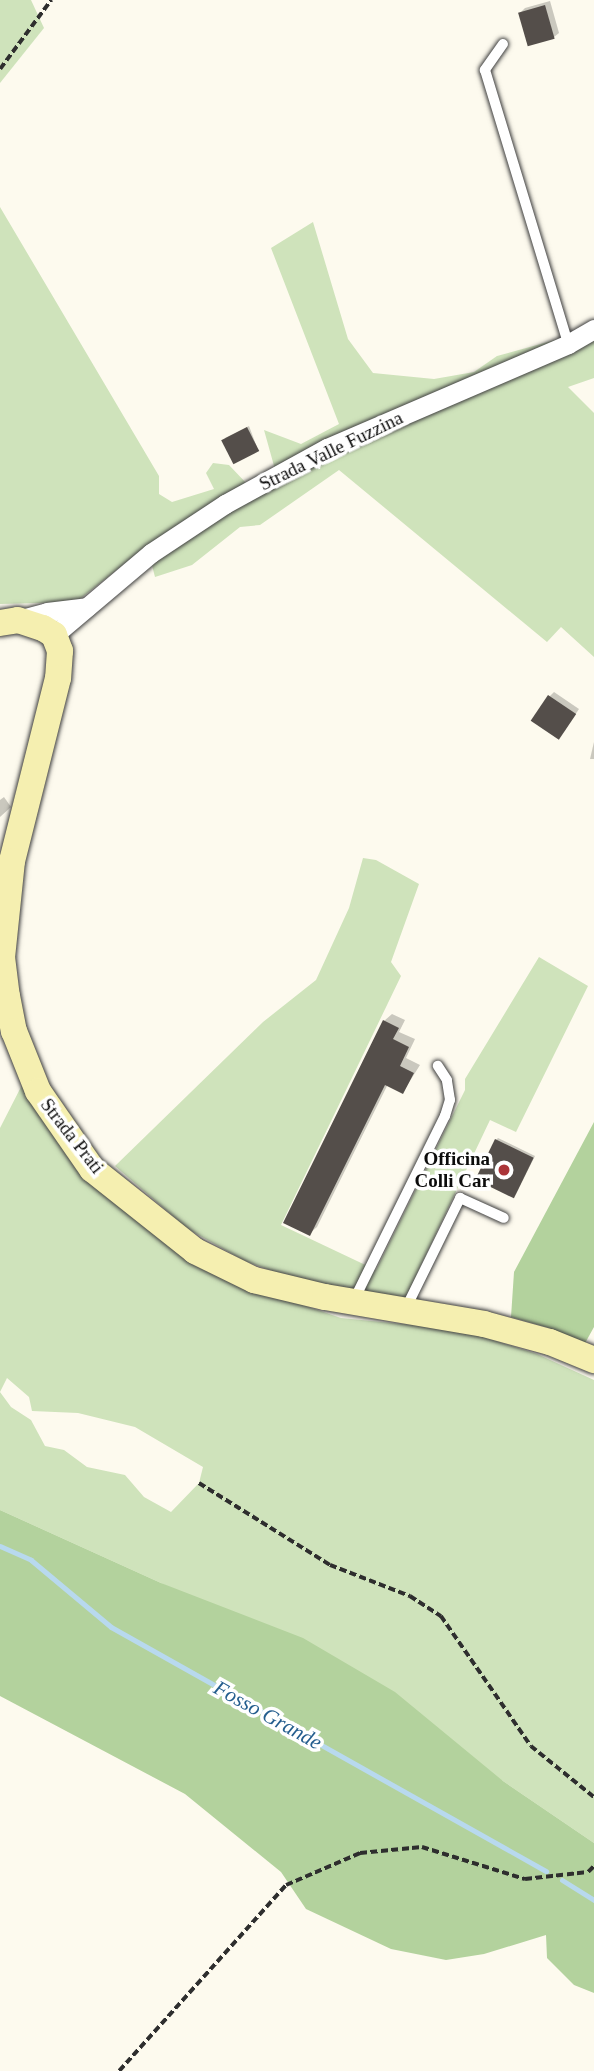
<!DOCTYPE html>
<style>
body{margin:0}
#map{position:relative;width:594px;height:2071px;overflow:hidden;background:#fdfaee;font-family:"Times New Roman",serif}
div>[style]{position:absolute}
[style*='--x']{left:calc(var(--x)*1px);top:calc(var(--y)*1px);width:calc(var(--w)*1px);rotate:calc(var(--a)*1deg)}
.green>*{inset:0;background:#cfe3bb}
.forest>*{inset:0;background:#b3d29d}
.shadow>*{inset:0;background:#0003}
.stream>*{height:5px;margin:-2.5px;padding:0 2.5px;transform-origin:2.5px;border-radius:2.5px;background:#b8d9ee}
.building>*{inset:0;background:#544e4a;transform-origin:0 0}
.path>*{height:3.5px;margin-top:-1.75px;transform-origin:0;background:repeating-linear-gradient(90deg,#2e2e2e 0 7px,transparent 0 10.5px)}
.roads{filter:drop-shadow(0 0 2px #3f3f3f) drop-shadow(0 0 2px #3f3f3f)}
.lane>*{height:10px;margin:-5px;padding:0 5px;transform-origin:5px;border-radius:5px;background:#fff}
.street>*{height:19px;margin:-9.5px;padding:0 9.5px;transform-origin:9.5px;border-radius:9.5px;background:#fff}
.secondary>*{height:26px;margin:-13px;padding:0 13px;transform-origin:13px;border-radius:13px;background:#f5efb0}
.dots>*{width:19px;height:19px;translate:-50% -50%;box-sizing:border-box;border:4px solid #fff;border-radius:50%}
span{translate:-50% -50%;white-space:nowrap;text-align:center;line-height:1.15;-webkit-text-stroke:7px #fff;paint-order:stroke}
.street-label{font-size:19px;color:#0c0c0c}
.poi-label{font-size:19px;color:#0c0c0c;font-weight:700}
.right{translate:-100% -50%;text-align:right}
.water-label{font-size:21px;color:#255e8e;font-style:italic}
</style>
<div id="map">
<div class="green">
<div style="clip-path:polygon(0 0,31px 0,44px 28px,0 83px)"></div>
<div style="clip-path:polygon(0 207px,159px 476px,159px 494px,172px 502px,214px 489px,206px 473px,213px 463px,229px 465px,248px 485px,276px 473px,264px 430px,301px 444px,339px 424px,271px 248px,313px 222px,348px 339px,373px 373px,434px 379px,474px 372px,497px 356px,573px 335px,594px 322px,594px 378px,568px 387px,594px 413px,594px 657px,561px 627px,547px 642px,339px 470px,260px 525px,240px 527px,192px 565px,155px 577px,147px 546px,76px 602px,0 604px)"></div>
<div style="clip-path:polygon(363px 858px,376px 860px,419px 884px,391px 962px,401px 976px,281px 1225px,376px 1270px,465px 1090px,465px 1079px,539px 957px,588px 986px,516px 1132px,490px 1120px,404px 1301px,300px 1281px,245px 1261px,188px 1229px,115px 1166px,263px 1022px,316px 980px,349px 908px)"></div>
<div style="clip-path:polygon(22px 1085px,122px 1203px,300px 1304px,341px 1318px,433px 1327px,480px 1336px,537px 1354px,594px 1380px,594px 1843px,503px 1781px,161px 1583px,0 1510px,0 1392px,11px 1407px,31px 1420px,45px 1446px,64px 1450px,87px 1467px,125px 1475px,144px 1497px,171px 1512px,199px 1483px,203px 1467px,135px 1427px,78px 1413px,32px 1411px,29px 1397px,7px 1378px,0 1392px,0 1128px)"></div>
</div>
<div class="forest">
<div style="clip-path:polygon(594px 1122px,594px 1327px,584px 1345px,549px 1328px,511px 1317px,514px 1272px)"></div>
<div style="clip-path:polygon(0 1510px,161px 1583px,303px 1638px,395px 1692px,503px 1781px,594px 1843px,594px 1993px,574px 1985px,547px 1958px,546px 1935px,484px 1954px,446px 1960px,391px 1949px,306px 1909px,281px 1872px,185px 1794px,0 1696px)"></div>
</div>
<div class="shadow">
<div style="clip-path:polygon(550px 1px,559px 33px,554px 37px,520px 13px,525px 8px)"></div>
<div style="clip-path:polygon(249px 426px,258px 450px,225px 438px)"></div>
<div style="clip-path:polygon(554px 692px,579px 709px,563px 733px,549px 697px)"></div>
<div style="clip-path:polygon(594px 742px,594px 759px,590px 759px)"></div>
<div style="clip-path:polygon(4px 797px,11px 807px,0 817px,0 800px)"></div>
<div style="clip-path:polygon(392px 1014px,405px 1020px,399px 1032px,415px 1039px,406px 1058px,420px 1065px,403px 1092px,388px 1084px,317px 1227px,309px 1234px,384px 1021px)"></div>
<div style="clip-path:polygon(498px 1138px,535px 1156px,516px 1194px,496px 1140px)"></div>
</div>
<div class="stream">
<div style="--x:0;--y:1546;--w:34;--a:24"></div>
<div style="--x:31;--y:1560;--w:104;--a:39.9"></div>
<div style="--x:111;--y:1627;--w:499;--a:29.3"></div>
<div style="--x:562;--y:1880;--w:38;--a:32"></div>
</div>
<div class="building">
<div style="left:545px;top:5px;width:35px;height:28px;rotate:74deg"></div>
<div style="left:247px;top:427px;width:27px;height:29px;rotate:63deg"></div>
<div style="left:548px;top:695px;width:34px;height:31px;rotate:34deg"></div>
<div style="clip-path:polygon(383px 1020px,399px 1028px,393px 1039px,409px 1047px,400px 1066px,414px 1073px,403px 1094px,385px 1085px,310px 1236px,283px 1223px)"></div>
<div style="left:495px;top:1139px;width:43px;height:45px;rotate:26deg"></div>
</div>
<div class="path">
<div style="--x:0;--y:69;--w:86;--a:-53.5"></div>
<div style="--x:199;--y:1483;--w:155;--a:32"></div>
<div style="--x:330;--y:1565;--w:86;--a:21.2"></div>
<div style="--x:410;--y:1596;--w:37;--a:33"></div>
<div style="--x:441;--y:1616;--w:158;--a:55.3"></div>
<div style="--x:531;--y:1746;--w:81;--a:39"></div>
<div style="--x:119;--y:2071;--w:250;--a:-48.1"></div>
<div style="--x:286;--y:1885;--w:81;--a:-23.4"></div>
<div style="--x:360;--y:1853;--w:62;--a:-5.5"></div>
<div style="--x:422;--y:1847;--w:108;--a:17.3"></div>
<div style="--x:525;--y:1879;--w:63;--a:-6.3"></div>
<div style="--x:588;--y:1872;--w:8;--a:-45"></div>
</div>
<div class="roads">
<div class="lane">
<div style="--x:503;--y:44;--w:32;--a:125"></div>
<div style="--x:485;--y:70;--w:286;--a:73.1"></div>
<div style="--x:353;--y:1302;--w:208;--a:-63.7"></div>
<div style="--x:445;--y:1116;--w:17;--a:-73"></div>
<div style="--x:450;--y:1100;--w:20;--a:-99"></div>
<div style="--x:447;--y:1080;--w:17;--a:-123"></div>
<div style="--x:405;--y:1310;--w:125;--a:-63.8"></div>
<div style="--x:460;--y:1198;--w:48;--a:24.4"></div>
</div>
<div class="street">
<div style="--x:18;--y:620;--w:30;--a:-15"></div>
<div style="--x:47;--y:612;--w:40;--a:-7.1"></div>
<div style="--x:54;--y:635;--w:127;--a:-40.2"></div>
<div style="--x:151;--y:553;--w:89;--a:-33.5"></div>
<div style="--x:225;--y:504;--w:116;--a:-28.8"></div>
<div style="--x:327;--y:448;--w:262;--a:-23.3"></div>
<div style="--x:568;--y:344;--w:30;--a:-30"></div>
</div>
<div class="secondary">
<div style="--x:0;--y:623;--w:18;--a:-9"></div>
<div style="--x:18;--y:620;--w:26;--a:18"></div>
<div style="--x:43;--y:628;--w:13;--a:32"></div>
<div style="--x:54;--y:635;--w:17;--a:69"></div>
<div style="--x:60;--y:651;--w:27;--a:94"></div>
<div style="--x:58;--y:678;--w:189;--a:104.1"></div>
<div style="--x:12;--y:861;--w:97;--a:95.9"></div>
<div style="--x:2;--y:957;--w:39;--a:83"></div>
<div style="--x:7;--y:996;--w:36;--a:79"></div>
<div style="--x:14;--y:1031;--w:65;--a:68.2"></div>
<div style="--x:38;--y:1091;--w:95;--a:55.3"></div>
<div style="--x:92;--y:1169;--w:132;--a:38.5"></div>
<div style="--x:195;--y:1251;--w:66;--a:26.2"></div>
<div style="--x:254;--y:1280;--w:73;--a:13.5"></div>
<div style="--x:325;--y:1297;--w:161;--a:9.6"></div>
<div style="--x:484;--y:1324;--w:68;--a:15.3"></div>
<div style="--x:550;--y:1342;--w:48;--a:22.2"></div>
</div>
</div>
<div class="dots">
<div style="left:504px;top:1170px;background:#ab3539"></div>
</div>
<div class="street-label">
<span style="left:331px;top:451px;rotate:-26deg">Strada Valle Fuzzina</span>
<span style="left:72px;top:1136px;rotate:52deg">Strada Prati</span>
</div>
<div class="poi-label">
<span class="right" style="left:490px;top:1170px">Officina<br>Colli Car</span>
</div>
<div class="water-label">
<span style="left:268px;top:1715px;rotate:29deg">Fosso Grande</span>
</div>
</div>
